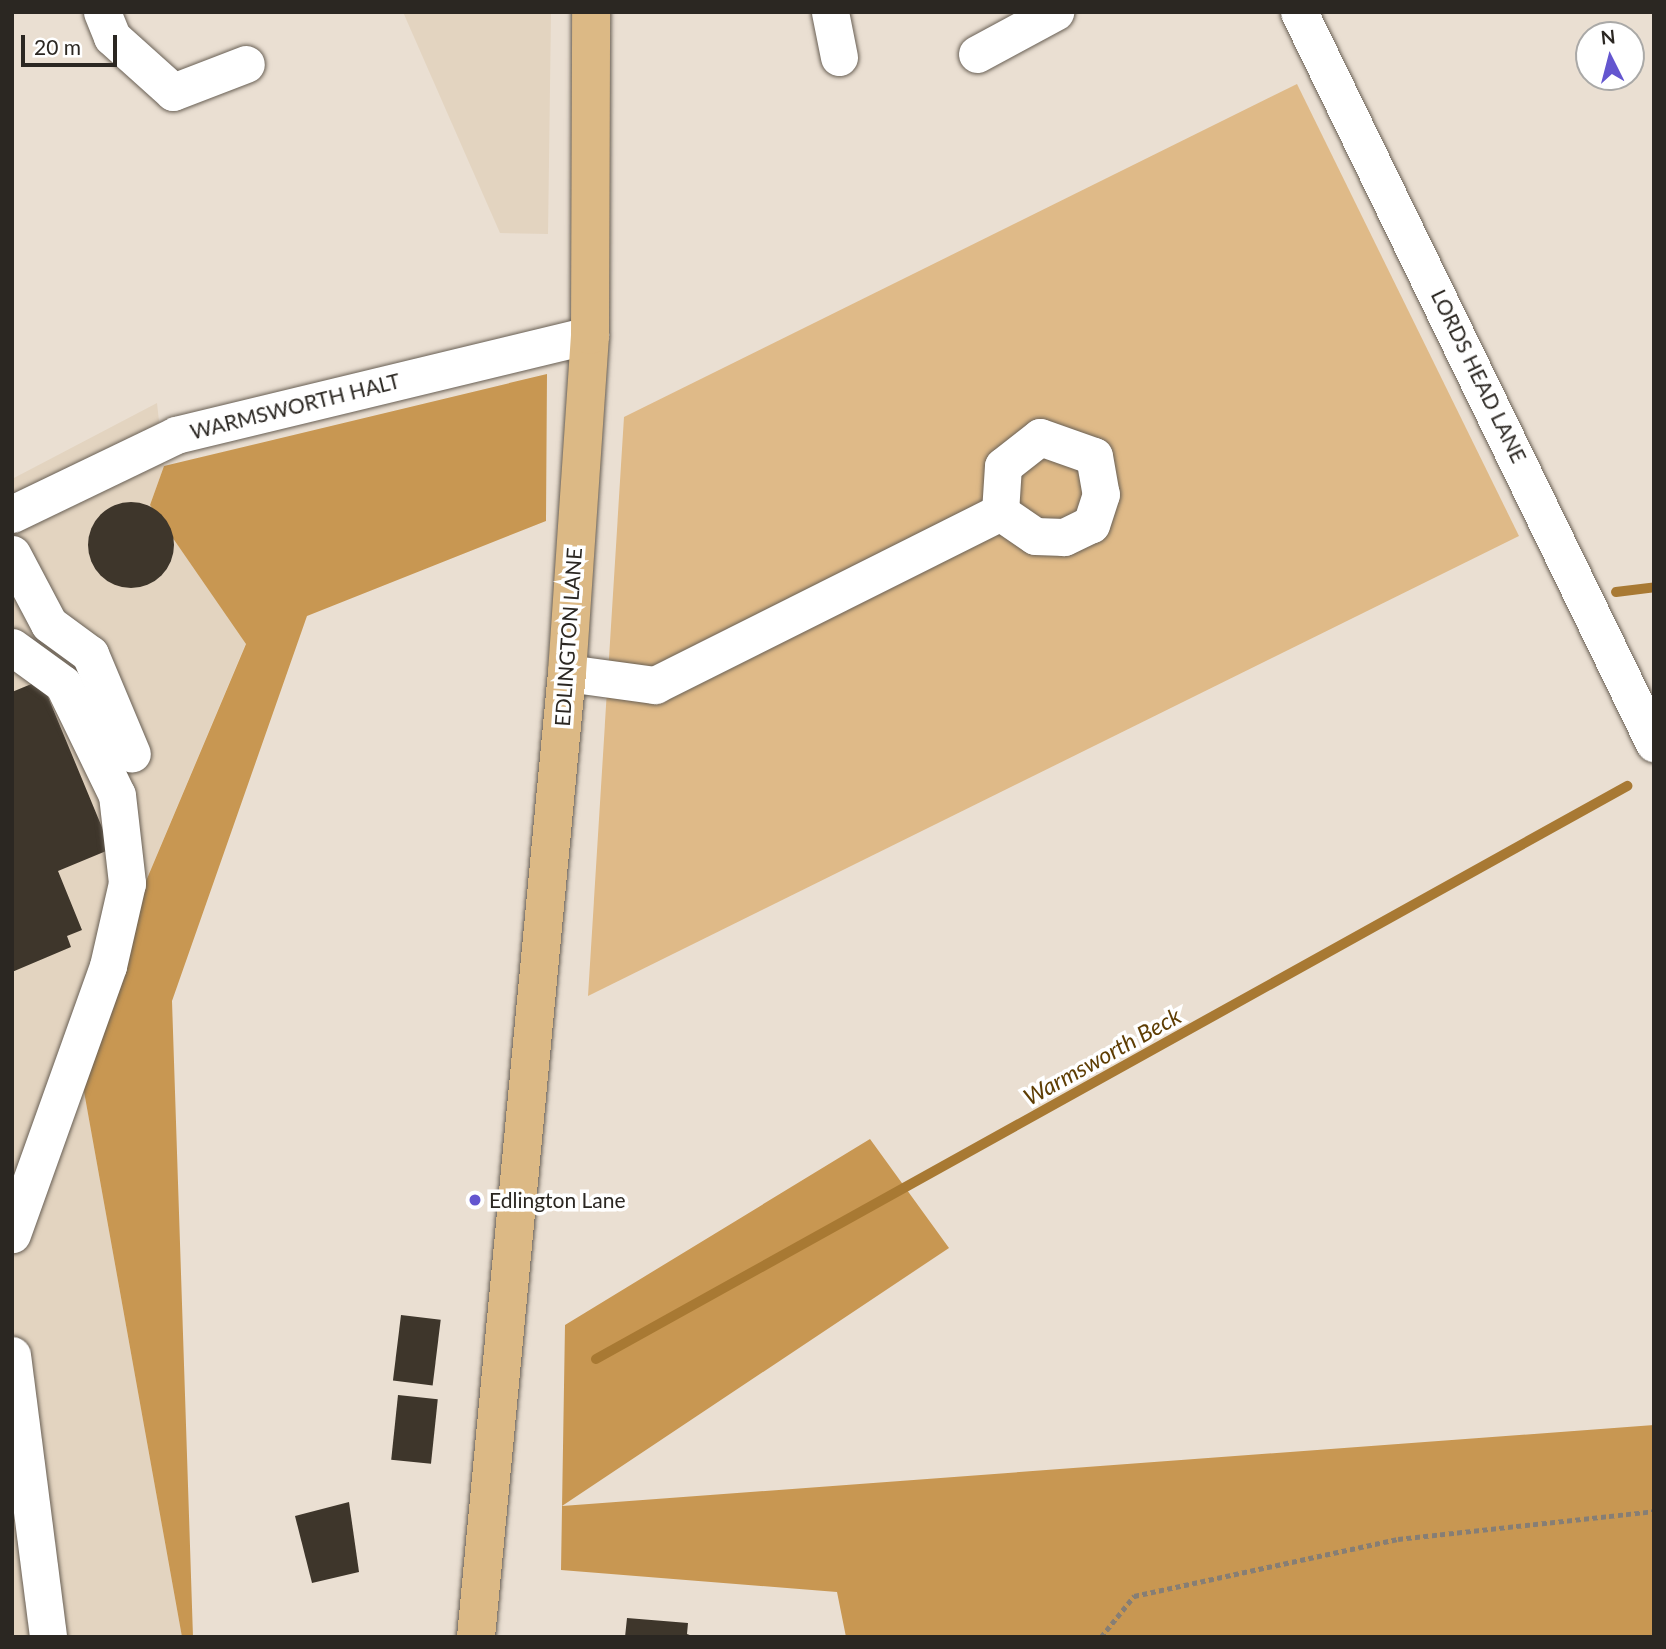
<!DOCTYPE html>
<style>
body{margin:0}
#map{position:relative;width:1666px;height:1649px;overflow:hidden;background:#eadfd2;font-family:Lato,sans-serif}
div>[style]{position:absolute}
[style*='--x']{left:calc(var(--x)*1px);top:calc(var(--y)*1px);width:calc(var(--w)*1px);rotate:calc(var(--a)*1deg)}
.built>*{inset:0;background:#e3d4c0}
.green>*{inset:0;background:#dfba88}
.forest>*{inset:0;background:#c89752}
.stream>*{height:10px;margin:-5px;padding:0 5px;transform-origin:5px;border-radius:5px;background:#a87933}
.building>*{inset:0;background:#3e362b;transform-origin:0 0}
.round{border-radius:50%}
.path>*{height:4.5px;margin-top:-2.25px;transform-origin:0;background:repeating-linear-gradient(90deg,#867e75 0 5px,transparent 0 8.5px)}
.roads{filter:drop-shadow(0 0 2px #685f54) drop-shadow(0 0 2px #685f54)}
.minor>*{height:37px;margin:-18.5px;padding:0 18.5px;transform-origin:18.5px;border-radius:18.5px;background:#fff}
.major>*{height:38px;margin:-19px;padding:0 19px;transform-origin:19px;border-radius:19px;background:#dcb985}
.dots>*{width:19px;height:19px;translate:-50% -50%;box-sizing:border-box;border:4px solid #fff;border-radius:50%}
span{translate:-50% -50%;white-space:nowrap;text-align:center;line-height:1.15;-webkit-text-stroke:7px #fff;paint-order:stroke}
.street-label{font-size:21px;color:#2b2722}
.poi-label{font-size:21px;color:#2b2722}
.left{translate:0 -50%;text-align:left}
.water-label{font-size:23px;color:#5e3d03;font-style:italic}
.frame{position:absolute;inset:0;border:14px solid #2b2722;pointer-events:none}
.north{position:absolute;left:1575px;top:21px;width:70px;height:70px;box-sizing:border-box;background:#fff;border:2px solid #aaa9a7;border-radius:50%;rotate:354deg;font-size:19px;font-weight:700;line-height:28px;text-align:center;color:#2b2722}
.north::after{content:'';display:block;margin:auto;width:24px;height:32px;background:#6456cf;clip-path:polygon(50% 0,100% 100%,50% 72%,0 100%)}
.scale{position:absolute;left:21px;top:35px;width:96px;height:32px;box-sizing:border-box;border:4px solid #2b2722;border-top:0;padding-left:9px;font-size:21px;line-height:24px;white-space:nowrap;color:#2b2722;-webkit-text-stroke:5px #fff;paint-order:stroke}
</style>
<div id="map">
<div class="built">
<div style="clip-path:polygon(403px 12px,551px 12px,548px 234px,500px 233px)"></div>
<div style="clip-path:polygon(157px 403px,164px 466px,150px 505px,246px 643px,76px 1047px,182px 1637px,12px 1637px,12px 479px)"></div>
</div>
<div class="green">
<div style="clip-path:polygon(1297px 84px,1519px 536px,588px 996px,624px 417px)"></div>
</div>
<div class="forest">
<div style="clip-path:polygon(547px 374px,546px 521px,307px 616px,172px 1001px,193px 1637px,182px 1637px,76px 1047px,246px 644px,150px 505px,164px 466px)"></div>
<div style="clip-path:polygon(870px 1139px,949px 1248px,562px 1506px,1654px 1425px,1654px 1637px,846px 1637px,837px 1592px,561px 1570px,565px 1325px)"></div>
</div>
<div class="stream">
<div style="--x:1616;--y:592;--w:38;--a:-7"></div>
<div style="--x:596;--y:1359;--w:1180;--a:-29.06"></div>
</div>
<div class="building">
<div class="round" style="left:88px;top:502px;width:86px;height:86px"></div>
<div style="clip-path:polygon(41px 680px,111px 849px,58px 871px,82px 930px,67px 936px,71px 947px,12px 972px,12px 692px)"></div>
<div style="left:401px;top:1315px;width:40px;height:66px;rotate:7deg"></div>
<div style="left:398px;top:1395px;width:40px;height:65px;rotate:6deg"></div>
<div style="clip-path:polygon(349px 1502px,359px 1572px,312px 1583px,295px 1516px)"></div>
<div style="clip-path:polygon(627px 1618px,688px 1623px,687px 1634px,695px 1637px,625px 1637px)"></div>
</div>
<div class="path">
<div style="--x:1101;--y:1637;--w:53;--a:-51.2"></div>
<div style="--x:1134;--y:1596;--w:270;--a:-12.2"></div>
<div style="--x:1398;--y:1539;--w:258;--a:-6.2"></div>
</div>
<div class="roads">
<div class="minor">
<div style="--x:102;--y:12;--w:27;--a:68"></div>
<div style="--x:112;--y:37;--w:82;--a:42"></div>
<div style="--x:173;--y:92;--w:78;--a:-21"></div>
<div style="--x:830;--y:12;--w:46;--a:78.7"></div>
<div style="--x:1299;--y:12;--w:813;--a:64.1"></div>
<div style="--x:977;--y:54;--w:89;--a:-28.3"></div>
<div style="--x:1040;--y:437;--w:57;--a:19.4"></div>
<div style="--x:1094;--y:456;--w:39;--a:80"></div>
<div style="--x:1101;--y:494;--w:32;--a:108"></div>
<div style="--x:1091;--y:524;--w:30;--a:154"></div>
<div style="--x:1064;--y:537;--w:29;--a:-178"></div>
<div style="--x:1035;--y:536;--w:42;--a:-145.6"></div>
<div style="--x:1000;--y:512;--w:46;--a:-86.3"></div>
<div style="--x:1003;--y:466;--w:47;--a:-38.1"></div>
<div style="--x:12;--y:514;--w:182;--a:-25.7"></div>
<div style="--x:176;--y:435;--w:426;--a:-13.6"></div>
<div style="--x:12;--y:554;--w:79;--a:62.1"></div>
<div style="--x:49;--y:624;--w:51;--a:36.2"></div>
<div style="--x:90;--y:654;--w:108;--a:67.2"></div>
<div style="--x:12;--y:647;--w:63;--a:36"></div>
<div style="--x:63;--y:684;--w:123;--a:64.1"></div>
<div style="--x:117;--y:795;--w:89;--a:83.5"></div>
<div style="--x:127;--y:883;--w:85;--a:102.9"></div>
<div style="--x:108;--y:966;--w:285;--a:109.7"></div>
<div style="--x:567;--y:673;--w:89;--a:7.8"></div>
<div style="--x:655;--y:685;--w:386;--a:-26.6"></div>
<div style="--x:12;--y:1355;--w:284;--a:82.7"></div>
</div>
<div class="major">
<div style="--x:476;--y:1637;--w:968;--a:-84.61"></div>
<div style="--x:567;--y:673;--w:339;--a:-86.1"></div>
<div style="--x:590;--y:335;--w:323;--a:-89.8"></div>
</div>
</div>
<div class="dots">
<div style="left:475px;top:1200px;background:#6456cf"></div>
</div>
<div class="street-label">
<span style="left:1479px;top:376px;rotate:64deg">LORDS HEAD LANE</span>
<span style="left:295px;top:406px;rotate:-14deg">WARMSWORTH HALT</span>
<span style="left:568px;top:637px;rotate:-86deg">EDLINGTON LANE</span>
</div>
<div class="poi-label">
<span class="left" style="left:489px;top:1200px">Edlington Lane</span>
</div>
<div class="water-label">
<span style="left:1102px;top:1056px;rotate:-29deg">Warmsworth Beck</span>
</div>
<div class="frame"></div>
<div class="north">N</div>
<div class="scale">20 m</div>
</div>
